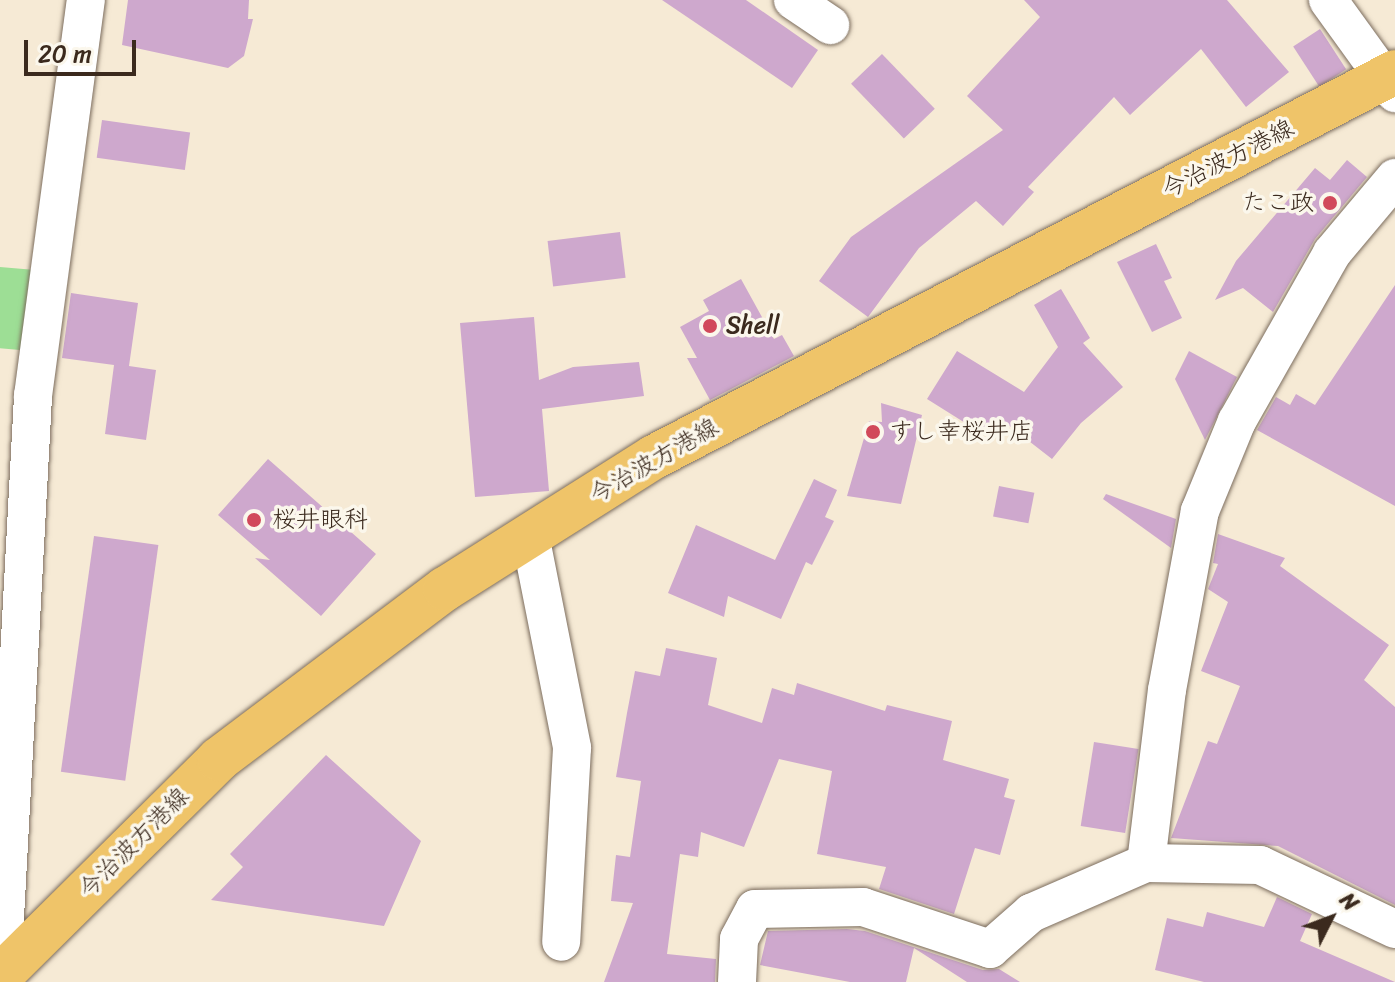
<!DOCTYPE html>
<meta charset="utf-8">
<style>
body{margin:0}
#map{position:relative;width:1395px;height:982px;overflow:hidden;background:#f6ead5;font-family:Sriracha,"Klee One",sans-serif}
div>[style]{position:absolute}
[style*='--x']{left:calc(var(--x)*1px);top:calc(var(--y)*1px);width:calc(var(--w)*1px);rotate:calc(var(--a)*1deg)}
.green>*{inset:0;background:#9dde95;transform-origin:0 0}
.building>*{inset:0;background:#cea8cd;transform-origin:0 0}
.roads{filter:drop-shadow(0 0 2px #7c6d5e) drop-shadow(0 0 2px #7c6d5e)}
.minor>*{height:38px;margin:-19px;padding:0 19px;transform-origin:19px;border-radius:19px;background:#fff}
.primary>*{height:44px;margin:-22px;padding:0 22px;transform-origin:22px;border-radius:22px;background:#efc469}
.dots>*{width:22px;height:22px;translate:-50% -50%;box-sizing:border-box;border:4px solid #fbf7ec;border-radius:50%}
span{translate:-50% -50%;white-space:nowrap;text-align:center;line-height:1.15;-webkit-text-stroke:7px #fbf7ec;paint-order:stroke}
.street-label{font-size:24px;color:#3b2a1e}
.poi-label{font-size:24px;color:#3b2a1e}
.right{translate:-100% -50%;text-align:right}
.left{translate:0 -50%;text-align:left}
.north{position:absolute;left:1291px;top:878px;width:80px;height:80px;-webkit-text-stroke:6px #fbf7ec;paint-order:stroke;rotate:48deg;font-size:22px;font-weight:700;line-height:32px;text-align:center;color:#3b2a1e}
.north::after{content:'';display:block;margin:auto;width:28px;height:36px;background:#3b2a1e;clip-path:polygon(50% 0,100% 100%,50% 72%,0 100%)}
.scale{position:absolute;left:24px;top:40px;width:112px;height:36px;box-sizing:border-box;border:4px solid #3b2a1e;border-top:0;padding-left:10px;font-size:24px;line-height:28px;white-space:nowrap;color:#3b2a1e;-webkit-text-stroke:6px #fbf7ec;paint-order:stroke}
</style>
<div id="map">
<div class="green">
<div style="left:0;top:267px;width:47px;height:81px;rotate:5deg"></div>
</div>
<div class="building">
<div style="clip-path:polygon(128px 0,249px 0,248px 19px,253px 19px,244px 56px,228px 68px,122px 45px)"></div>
<div style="clip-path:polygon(662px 0,746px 0,818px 50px,792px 88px)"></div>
<div style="clip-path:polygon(1024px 0,1227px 0,1289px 72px,1246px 107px,1201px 49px,1130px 115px,1114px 97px,1028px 187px,1034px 192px,1003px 226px,976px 201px,919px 248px,868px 317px,819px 281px,851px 237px,1003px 130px,967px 96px,1040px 17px)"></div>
<div style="left:1320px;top:29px;width:48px;height:32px;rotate:57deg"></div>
<div style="left:882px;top:54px;width:76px;height:43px;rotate:46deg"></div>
<div style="left:102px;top:120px;width:89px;height:38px;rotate:8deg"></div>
<div style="clip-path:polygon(1347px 160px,1367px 177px,1315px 239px,1273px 312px,1243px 288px,1215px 300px,1236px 261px,1315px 168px,1330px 180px)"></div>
<div style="left:620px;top:232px;width:46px;height:73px;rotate:83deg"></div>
<div style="clip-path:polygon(1156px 244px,1172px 278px,1164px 281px,1182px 318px,1152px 332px,1117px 262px)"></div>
<div style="clip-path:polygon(741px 279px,774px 339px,782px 335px,794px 356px,710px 400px,687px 358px,697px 358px,680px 327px,709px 311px,703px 300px)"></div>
<div style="clip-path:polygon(1395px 285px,1395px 506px,1257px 430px,1276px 397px,1290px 405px,1296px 394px,1315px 405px)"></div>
<div style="clip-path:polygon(1061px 289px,1090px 338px,1083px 343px,1123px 387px,1081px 423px,1052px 459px,998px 417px,986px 436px,927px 399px,957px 351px,1024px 392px,1058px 347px,1034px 305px)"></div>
<div style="clip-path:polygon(71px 293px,138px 303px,129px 366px,156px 370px,146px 440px,105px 434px,114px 365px,62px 358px)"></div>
<div style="clip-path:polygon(534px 317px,539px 380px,573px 367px,639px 362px,644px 396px,542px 409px,549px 491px,475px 497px,460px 323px)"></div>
<div style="clip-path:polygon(1189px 351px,1237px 377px,1205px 440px,1175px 379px)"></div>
<div style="clip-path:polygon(881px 403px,922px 415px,901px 504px,847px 496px,869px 421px,882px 422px)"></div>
<div style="clip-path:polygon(268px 459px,376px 554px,321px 616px,255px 558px,270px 560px,218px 515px)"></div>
<div style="clip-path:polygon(814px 479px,837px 490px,825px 517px,834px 521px,812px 565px,806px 562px,781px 619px,728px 596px,724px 617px,668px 593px,696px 525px,775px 560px)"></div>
<div style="left:999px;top:486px;width:36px;height:31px;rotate:11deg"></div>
<div style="clip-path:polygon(1106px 494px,1176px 519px,1171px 548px,1103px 499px)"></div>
<div style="clip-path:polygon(1218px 534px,1285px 558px,1280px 566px,1389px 645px,1364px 680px,1395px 707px,1395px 905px,1278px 846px,1171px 838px,1208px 741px,1217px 744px,1240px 686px,1201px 671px,1228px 602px,1208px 589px,1218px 564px,1213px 563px)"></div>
<div style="left:94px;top:536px;width:65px;height:238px;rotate:8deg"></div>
<div style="clip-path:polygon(666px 648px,717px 658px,708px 705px,762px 723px,772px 688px,794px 695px,797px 683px,885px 711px,887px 705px,952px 721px,943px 760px,1009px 779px,1004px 797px,1015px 800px,1000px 855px,975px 848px,954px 914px,879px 889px,886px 867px,817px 854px,832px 771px,779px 759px,744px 847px,701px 832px,698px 857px,680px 854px,667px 954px,716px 959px,715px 982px,604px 982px,633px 903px,611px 901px,616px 855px,630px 857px,641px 781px,616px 777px,627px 713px,635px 671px,660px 676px)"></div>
<div style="left:1094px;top:742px;width:45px;height:85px;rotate:9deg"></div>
<div style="clip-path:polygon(326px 755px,421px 841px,384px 926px,211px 900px,243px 867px,230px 854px)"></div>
<div style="clip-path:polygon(1277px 897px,1312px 914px,1300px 941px,1395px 982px,1204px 982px,1155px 970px,1167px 918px,1203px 927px,1207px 912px,1264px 927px)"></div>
<div style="clip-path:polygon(847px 929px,865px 931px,983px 970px,999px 969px,1020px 982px,967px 982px,914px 948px,906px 982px,850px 982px,760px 965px,768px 931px)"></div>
</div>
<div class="roads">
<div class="minor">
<div style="--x:793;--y:0;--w:45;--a:34"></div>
<div style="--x:1328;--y:0;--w:115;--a:54.2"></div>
<div style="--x:530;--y:535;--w:217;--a:78.8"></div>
<div style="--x:572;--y:748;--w:194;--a:93.2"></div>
<div style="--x:1146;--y:863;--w:174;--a:-83.1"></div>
<div style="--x:1167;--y:690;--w:182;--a:-79.6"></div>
<div style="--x:1200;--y:511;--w:97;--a:-67.7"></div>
<div style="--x:1237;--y:421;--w:193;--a:-60.5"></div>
<div style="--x:1332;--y:253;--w:98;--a:-50"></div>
<div style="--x:2;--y:973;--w:578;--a:-86.92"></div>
<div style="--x:33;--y:396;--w:400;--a:-82.4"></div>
<div style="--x:737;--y:982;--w:43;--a:-87.3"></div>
<div style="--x:739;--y:939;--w:34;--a:-62"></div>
<div style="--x:755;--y:909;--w:108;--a:-1.1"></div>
<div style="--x:863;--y:907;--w:134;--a:18.3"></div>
<div style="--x:990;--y:949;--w:55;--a:-41.3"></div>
<div style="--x:1031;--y:913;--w:125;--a:-23.5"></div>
<div style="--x:1146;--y:863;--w:114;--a:1"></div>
<div style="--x:1260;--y:865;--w:149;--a:25.4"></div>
</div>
<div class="primary">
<div style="--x:0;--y:976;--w:308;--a:-44.7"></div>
<div style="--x:219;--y:759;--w:283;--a:-37"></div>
<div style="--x:445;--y:589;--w:247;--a:-32.3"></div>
<div style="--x:654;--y:457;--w:835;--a:-27.45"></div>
</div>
</div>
<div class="dots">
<div style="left:1330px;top:203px;background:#d1495b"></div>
<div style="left:710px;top:326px;background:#d1495b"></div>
<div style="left:873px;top:432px;background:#d1495b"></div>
<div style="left:254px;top:520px;background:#d1495b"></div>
</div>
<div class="street-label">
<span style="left:1228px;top:159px;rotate:-27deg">今治波方港線</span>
<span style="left:654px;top:461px;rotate:-30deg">今治波方港線</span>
<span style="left:134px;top:843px;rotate:-45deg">今治波方港線</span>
</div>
<div class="poi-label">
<span class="right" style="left:1314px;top:203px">たこ政</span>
<span class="left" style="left:726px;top:326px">Shell</span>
<span class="left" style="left:889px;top:432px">すし幸桜井店</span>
<span class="left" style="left:272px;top:520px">桜井眼科</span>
</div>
<div class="north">N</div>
<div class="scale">20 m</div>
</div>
